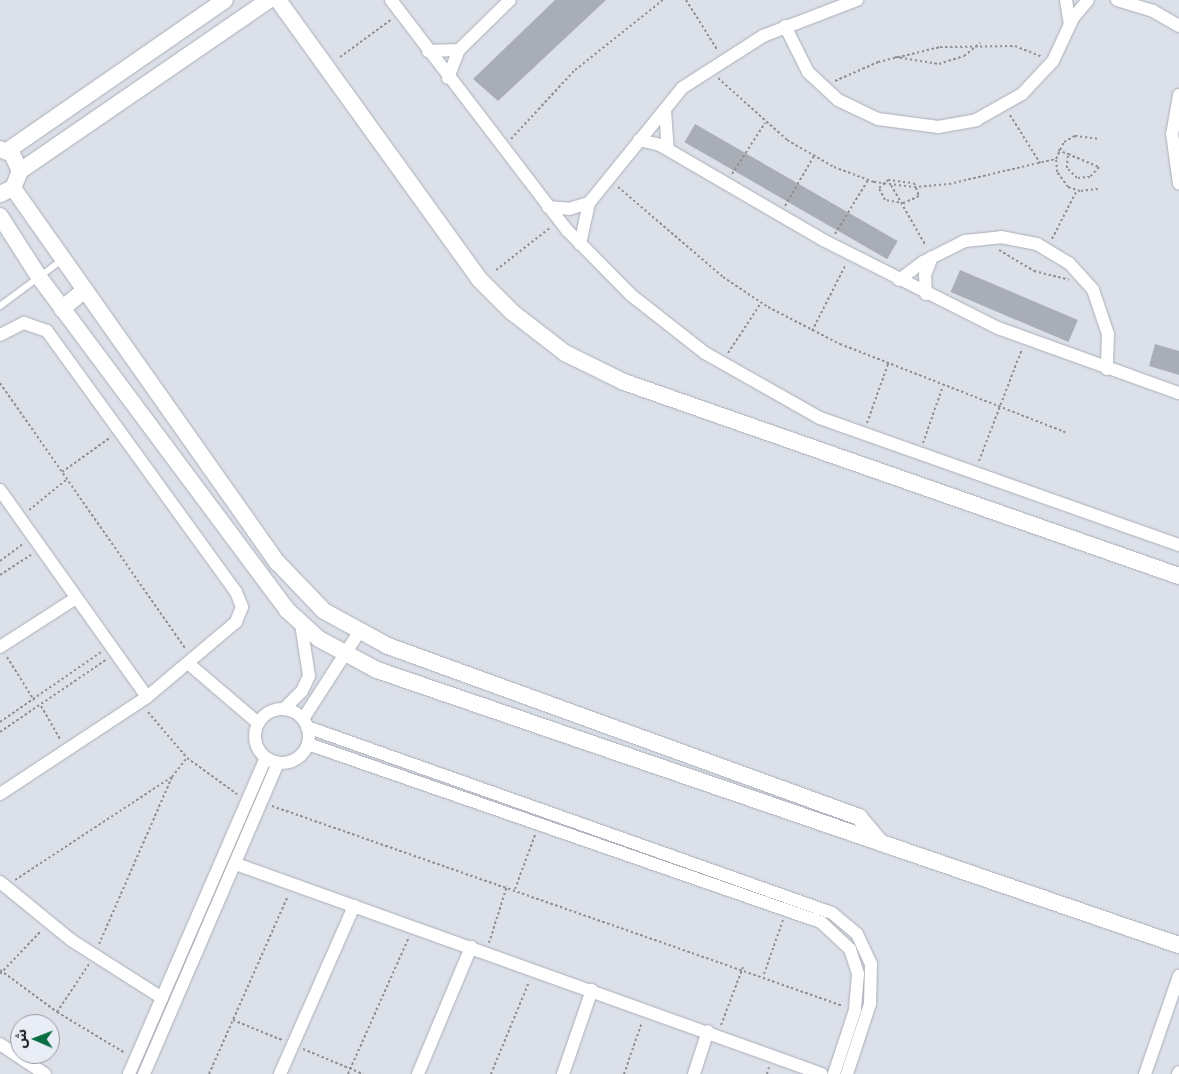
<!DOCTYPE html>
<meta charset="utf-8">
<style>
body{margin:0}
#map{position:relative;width:1179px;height:1074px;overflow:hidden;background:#dce0e9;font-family:"Golos Text","Noto Sans Arabic",sans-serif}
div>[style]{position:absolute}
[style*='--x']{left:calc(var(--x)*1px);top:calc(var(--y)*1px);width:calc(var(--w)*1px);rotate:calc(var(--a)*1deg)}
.building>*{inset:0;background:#a9adb6;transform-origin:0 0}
.path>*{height:2px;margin-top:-1px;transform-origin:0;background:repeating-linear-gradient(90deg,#8d9096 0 2.5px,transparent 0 5px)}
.roads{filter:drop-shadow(0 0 1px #aaaeb7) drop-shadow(0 0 1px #aaaeb7)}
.service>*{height:6px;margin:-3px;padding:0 3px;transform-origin:3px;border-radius:3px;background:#fff}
.minor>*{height:12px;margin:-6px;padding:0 6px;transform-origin:6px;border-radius:6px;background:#fff}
.minor>.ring{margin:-6px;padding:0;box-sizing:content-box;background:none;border:12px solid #fff;border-radius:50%}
.tertiary>*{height:16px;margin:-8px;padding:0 8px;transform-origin:8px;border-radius:8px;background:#fff}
span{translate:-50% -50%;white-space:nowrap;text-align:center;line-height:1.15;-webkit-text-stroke:4px #e9edf6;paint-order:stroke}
.north{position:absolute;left:10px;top:1014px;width:50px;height:50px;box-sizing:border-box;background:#e9edf6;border:1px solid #9699a0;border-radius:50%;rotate:271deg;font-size:14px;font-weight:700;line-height:20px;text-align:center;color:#191b1e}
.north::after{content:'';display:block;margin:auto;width:18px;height:22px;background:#086d43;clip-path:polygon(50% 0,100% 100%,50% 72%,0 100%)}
</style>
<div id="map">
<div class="building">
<div style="clip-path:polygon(555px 0,606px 0,498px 101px,473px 79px)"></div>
<div style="left:695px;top:124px;width:234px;height:21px;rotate:30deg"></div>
<div style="left:960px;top:270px;width:128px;height:24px;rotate:23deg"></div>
<div style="clip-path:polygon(1155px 344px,1179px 351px,1179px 375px,1149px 366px)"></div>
</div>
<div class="path">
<div style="--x:686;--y:0;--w:60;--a:57.9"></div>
<div style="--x:340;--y:57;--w:64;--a:-36.2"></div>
<div style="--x:895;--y:57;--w:45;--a:9"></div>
<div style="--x:939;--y:64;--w:26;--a:-18"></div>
<div style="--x:964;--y:56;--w:21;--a:-39"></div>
<div style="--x:718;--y:78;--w:93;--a:41.9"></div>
<div style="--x:787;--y:140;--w:54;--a:29.9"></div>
<div style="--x:834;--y:167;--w:43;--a:20.6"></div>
<div style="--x:874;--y:182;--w:40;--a:7.1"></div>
<div style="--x:914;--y:187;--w:35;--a:-5"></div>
<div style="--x:949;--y:184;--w:110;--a:-13.2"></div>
<div style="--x:835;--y:81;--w:47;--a:-23.8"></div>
<div style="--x:878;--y:62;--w:64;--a:-13.6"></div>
<div style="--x:940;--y:47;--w:75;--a:-0.8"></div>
<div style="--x:1015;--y:46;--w:29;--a:22"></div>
<div style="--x:1010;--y:115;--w:57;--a:58"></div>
<div style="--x:511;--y:139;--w:94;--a:-47.2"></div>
<div style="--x:575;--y:70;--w:112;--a:-38.5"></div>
<div style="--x:1058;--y:150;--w:11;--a:22"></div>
<div style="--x:1068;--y:154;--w:34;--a:23"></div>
<div style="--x:1099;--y:167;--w:13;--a:132"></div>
<div style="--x:1090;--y:177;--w:13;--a:176"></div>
<div style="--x:1077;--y:178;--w:14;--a:-135"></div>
<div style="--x:1067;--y:168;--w:14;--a:-86"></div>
<div style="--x:732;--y:174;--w:61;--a:-57.1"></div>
<div style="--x:888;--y:180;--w:26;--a:7"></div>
<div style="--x:914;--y:183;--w:14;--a:69"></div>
<div style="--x:919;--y:196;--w:17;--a:155"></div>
<div style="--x:904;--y:203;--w:19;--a:-171"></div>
<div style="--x:885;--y:200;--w:13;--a:-117"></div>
<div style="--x:879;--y:188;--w:12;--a:-42"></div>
<div style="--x:891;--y:185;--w:70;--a:60.2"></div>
<div style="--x:618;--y:187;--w:138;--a:40.6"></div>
<div style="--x:723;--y:277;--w:54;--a:33.7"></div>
<div style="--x:768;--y:307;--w:81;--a:27.2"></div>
<div style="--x:840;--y:344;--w:242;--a:21.4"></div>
<div style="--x:1098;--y:189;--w:18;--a:174"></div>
<div style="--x:1080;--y:191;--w:13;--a:-162"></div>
<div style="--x:1068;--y:187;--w:19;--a:-126"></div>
<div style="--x:1057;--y:172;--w:13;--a:-94"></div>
<div style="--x:1056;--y:159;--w:19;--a:-65"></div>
<div style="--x:1064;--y:142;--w:13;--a:-29"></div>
<div style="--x:1075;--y:136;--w:25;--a:7"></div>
<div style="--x:785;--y:206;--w:58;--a:-59.9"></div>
<div style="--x:835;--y:234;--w:63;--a:-58.6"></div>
<div style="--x:1052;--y:239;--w:55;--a:-63"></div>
<div style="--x:999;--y:250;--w:41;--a:31"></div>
<div style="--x:1034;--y:271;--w:36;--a:14"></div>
<div style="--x:496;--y:270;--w:70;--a:-38"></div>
<div style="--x:812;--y:331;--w:75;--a:-63.1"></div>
<div style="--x:728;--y:353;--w:60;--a:-56.6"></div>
<div style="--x:0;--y:383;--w:325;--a:55.1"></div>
<div style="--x:867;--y:423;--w:63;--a:-70.4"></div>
<div style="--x:923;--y:443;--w:60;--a:-70.7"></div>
<div style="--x:979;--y:461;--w:120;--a:-69"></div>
<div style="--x:62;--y:472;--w:60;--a:-35.5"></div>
<div style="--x:29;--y:510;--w:48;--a:-39"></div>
<div style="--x:0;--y:561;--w:30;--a:-37"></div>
<div style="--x:0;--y:575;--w:37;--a:-33"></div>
<div style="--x:7;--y:657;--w:51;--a:57.9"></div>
<div style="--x:41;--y:706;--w:39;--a:60"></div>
<div style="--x:148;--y:712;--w:60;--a:49.7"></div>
<div style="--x:187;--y:758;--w:62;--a:35.8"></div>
<div style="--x:0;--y:722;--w:123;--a:-34.7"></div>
<div style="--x:0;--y:732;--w:130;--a:-34.3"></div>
<div style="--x:172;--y:777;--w:24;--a:-52"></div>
<div style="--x:272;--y:806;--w:605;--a:19.3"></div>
<div style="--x:15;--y:880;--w:188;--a:-33.3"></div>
<div style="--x:172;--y:777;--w:182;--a:113.6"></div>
<div style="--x:515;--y:889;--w:58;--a:-69.7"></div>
<div style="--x:489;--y:943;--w:60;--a:-72.5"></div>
<div style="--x:0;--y:970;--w:71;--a:36.4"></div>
<div style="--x:57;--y:1012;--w:79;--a:31.1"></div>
<div style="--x:0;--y:974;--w:59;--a:-46.4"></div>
<div style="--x:764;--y:974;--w:57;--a:-70.6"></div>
<div style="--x:57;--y:1012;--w:58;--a:-56.3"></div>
<div style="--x:233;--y:1020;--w:53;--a:22.2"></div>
<div style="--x:721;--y:1025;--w:62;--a:-69.2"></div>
<div style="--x:303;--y:1049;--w:65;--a:22.6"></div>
<div style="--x:209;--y:1074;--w:195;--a:-66.1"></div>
<div style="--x:348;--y:1074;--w:150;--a:-66"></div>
<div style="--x:491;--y:1074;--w:100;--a:-67.6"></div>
<div style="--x:624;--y:1074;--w:55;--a:-70.9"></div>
<div style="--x:767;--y:1074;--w:7;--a:-74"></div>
</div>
<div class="roads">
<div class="service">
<div style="--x:0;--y:306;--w:79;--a:-36.7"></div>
</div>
<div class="minor">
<div style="--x:391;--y:0;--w:290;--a:52.6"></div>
<div style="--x:567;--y:230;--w:91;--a:45.4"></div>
<div style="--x:631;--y:295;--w:94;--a:38.1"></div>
<div style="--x:705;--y:353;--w:132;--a:29.5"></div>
<div style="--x:820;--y:418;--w:381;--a:19.5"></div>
<div style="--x:1066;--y:0;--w:25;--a:81"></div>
<div style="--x:1117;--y:0;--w:38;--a:17"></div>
<div style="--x:1153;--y:11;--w:30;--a:30"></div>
<div style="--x:785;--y:26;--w:51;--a:63.4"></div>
<div style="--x:808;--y:72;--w:41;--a:43"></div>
<div style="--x:838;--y:100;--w:44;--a:25.4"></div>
<div style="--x:878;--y:119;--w:61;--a:7.6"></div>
<div style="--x:938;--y:127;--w:39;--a:-10"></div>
<div style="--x:976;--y:120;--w:53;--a:-29.5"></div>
<div style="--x:1022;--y:94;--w:45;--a:-46.8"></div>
<div style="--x:1053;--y:61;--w:47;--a:-65.1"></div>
<div style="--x:1073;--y:18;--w:23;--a:-50"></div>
<div style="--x:428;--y:51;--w:31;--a:-2"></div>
<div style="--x:448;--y:78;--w:30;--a:-69"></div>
<div style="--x:459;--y:50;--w:71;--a:-44.4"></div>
<div style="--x:1179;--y:95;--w:39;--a:100"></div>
<div style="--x:1172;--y:133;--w:51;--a:82.2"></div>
<div style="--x:665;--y:110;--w:39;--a:86"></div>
<div style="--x:639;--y:140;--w:22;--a:13"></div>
<div style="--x:660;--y:145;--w:189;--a:30.2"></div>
<div style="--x:823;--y:240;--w:196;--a:26.7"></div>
<div style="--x:998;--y:328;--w:192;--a:19.8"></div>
<div style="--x:548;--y:207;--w:21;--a:5"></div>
<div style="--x:569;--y:209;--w:21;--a:-17"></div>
<div style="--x:580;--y:244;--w:42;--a:-77.6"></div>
<div style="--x:589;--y:203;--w:148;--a:-51"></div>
<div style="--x:682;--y:88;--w:96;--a:-32.7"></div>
<div style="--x:763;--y:36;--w:101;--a:-21"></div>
<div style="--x:899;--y:280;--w:30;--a:-37"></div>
<div style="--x:923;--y:262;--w:47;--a:-26.6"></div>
<div style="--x:965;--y:241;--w:36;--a:-6"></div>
<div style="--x:1001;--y:237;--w:37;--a:11"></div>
<div style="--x:1037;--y:244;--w:37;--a:31"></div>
<div style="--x:1069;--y:263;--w:36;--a:48"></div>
<div style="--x:1093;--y:290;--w:46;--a:71.2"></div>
<div style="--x:1108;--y:334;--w:35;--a:92"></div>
<div style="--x:926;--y:294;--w:19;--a:-93"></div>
<div style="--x:925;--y:275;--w:19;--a:-69"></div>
<div style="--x:0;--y:335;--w:27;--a:-27"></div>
<div style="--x:24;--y:323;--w:24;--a:19"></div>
<div style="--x:47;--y:331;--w:322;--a:54.1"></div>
<div style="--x:236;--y:592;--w:16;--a:68"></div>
<div style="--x:242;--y:607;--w:16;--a:112"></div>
<div style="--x:236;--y:622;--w:116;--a:139.9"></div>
<div style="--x:147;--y:697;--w:176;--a:146.6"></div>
<div style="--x:0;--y:490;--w:254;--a:54.6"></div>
<div style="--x:0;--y:647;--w:90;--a:-32.8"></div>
<div style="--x:189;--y:664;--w:91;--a:40.5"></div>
<div class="ring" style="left:255px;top:709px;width:42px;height:42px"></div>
<div style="--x:284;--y:709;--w:25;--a:-45"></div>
<div style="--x:302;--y:691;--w:17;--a:-65"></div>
<div style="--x:309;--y:676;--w:53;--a:-98.7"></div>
<div style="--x:303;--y:719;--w:103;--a:-57.2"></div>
<div style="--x:307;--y:727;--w:557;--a:19.51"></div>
<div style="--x:832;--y:913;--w:33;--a:40"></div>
<div style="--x:857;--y:934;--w:33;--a:65"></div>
<div style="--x:871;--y:964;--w:40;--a:91.4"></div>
<div style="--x:870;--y:1004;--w:74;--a:108.2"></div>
<div style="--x:308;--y:744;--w:543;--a:19.14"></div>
<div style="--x:821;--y:922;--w:40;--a:43"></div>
<div style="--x:850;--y:949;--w:26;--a:72"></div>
<div style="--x:858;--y:974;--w:36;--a:95"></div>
<div style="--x:855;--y:1010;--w:67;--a:108.2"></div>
<div style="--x:236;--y:864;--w:622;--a:19.72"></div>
<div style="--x:0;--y:882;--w:92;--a:39.2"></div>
<div style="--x:71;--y:940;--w:108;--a:32.5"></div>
<div style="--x:0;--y:1044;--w:54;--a:33.7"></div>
<div style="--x:129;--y:1074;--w:344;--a:-66.6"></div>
<div style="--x:144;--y:1074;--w:339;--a:-66.7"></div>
<div style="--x:280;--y:1074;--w:184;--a:-66.2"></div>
<div style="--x:418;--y:1074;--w:138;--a:-67.3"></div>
<div style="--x:563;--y:1074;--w:89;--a:-71"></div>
<div style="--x:694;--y:1074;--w:45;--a:-72"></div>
<div style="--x:1145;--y:1074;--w:104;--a:-70.9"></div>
<div style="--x:1178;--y:1074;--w:2;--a:-63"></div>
</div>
<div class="tertiary">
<div style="--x:278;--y:0;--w:344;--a:54.2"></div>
<div style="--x:479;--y:279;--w:47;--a:45"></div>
<div style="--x:512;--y:312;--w:67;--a:37.7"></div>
<div style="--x:565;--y:353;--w:66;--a:26.2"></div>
<div style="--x:624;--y:382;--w:588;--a:19.27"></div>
<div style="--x:0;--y:149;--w:13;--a:23"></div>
<div style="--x:12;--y:154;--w:19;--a:65"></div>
<div style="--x:20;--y:171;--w:18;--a:112"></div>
<div style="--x:13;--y:188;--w:14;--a:155"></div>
<div style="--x:7;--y:151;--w:265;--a:-34.7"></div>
<div style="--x:20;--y:171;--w:302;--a:-34.5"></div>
<div style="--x:13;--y:188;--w:459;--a:54.8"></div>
<div style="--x:278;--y:563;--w:66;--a:46.2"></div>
<div style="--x:324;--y:611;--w:73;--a:28.7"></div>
<div style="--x:388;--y:646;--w:501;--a:19.95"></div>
<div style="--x:859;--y:817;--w:34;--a:50"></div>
<div style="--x:0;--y:216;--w:72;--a:57.4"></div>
<div style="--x:39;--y:277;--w:415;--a:53.3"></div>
<div style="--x:287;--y:610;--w:43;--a:42.2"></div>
<div style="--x:319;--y:639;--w:66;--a:28.1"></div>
<div style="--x:377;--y:670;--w:848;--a:18.93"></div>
<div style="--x:62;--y:309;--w:30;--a:-40"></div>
</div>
</div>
<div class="north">ش</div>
</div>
